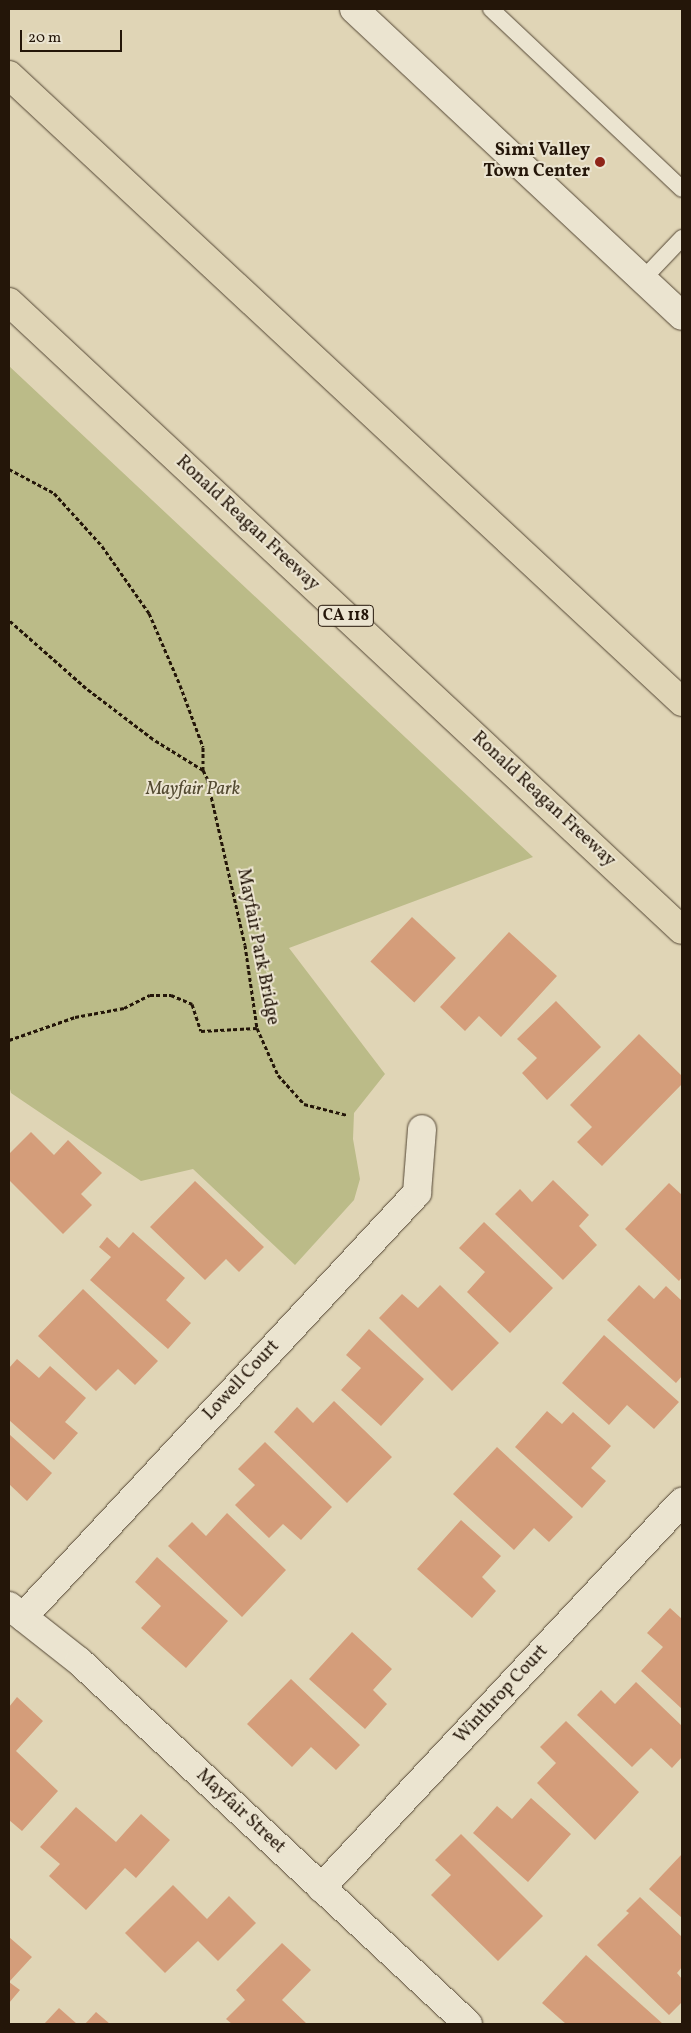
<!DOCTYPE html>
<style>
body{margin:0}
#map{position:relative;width:691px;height:2033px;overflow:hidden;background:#e0d5b6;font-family:Vollkorn,serif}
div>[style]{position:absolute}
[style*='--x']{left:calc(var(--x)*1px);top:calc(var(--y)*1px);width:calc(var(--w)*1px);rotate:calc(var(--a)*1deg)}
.green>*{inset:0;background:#bb8}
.building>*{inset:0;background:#d49d7a;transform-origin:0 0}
.path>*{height:3px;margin-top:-1.5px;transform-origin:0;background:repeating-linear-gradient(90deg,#241609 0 4px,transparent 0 6.5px)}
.roads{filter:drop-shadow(0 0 1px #534634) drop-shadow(0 0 1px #534634)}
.lane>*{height:16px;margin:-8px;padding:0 8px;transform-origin:8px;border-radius:8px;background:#ebe4d0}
.street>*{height:28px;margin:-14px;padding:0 14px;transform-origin:14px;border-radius:14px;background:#ebe4d0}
.secondary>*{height:28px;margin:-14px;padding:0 14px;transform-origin:14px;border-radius:14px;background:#ebe4d0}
.highway>*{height:28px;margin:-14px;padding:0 14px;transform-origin:14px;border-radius:14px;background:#e0d5b6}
.dots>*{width:14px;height:14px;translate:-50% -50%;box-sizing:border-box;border:2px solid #ebe4d0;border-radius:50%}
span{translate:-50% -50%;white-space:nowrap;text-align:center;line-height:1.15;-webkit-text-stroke:4px #ebe4d0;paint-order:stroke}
.shield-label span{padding:1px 4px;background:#ebe4d0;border:1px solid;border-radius:4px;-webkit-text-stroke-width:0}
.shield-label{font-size:16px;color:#241609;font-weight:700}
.poi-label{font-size:18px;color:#241609;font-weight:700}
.right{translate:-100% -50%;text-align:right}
.street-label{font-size:18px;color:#241609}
.park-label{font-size:18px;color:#51482f;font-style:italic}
.frame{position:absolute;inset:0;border:10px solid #241609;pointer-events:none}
.scale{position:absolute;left:20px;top:30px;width:102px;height:22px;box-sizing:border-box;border:2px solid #241609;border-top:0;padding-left:6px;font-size:15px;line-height:18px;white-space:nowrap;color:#241609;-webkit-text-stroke:4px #ebe4d0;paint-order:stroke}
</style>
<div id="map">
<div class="green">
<div style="clip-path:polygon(9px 366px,533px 857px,289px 948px,385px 1074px,354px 1113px,353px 1139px,360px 1179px,354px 1200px,295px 1265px,193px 1169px,141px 1181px,11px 1093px,9px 1085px)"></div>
</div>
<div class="building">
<div style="left:412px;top:917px;width:60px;height:61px;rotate:43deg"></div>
<div style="clip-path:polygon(509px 932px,557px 976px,501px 1037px,479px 1016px,465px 1031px,440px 1007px)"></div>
<div style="clip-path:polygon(556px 1001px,601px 1047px,547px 1100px,522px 1073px,537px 1058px,517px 1039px)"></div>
<div style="clip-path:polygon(639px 1034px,682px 1076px,682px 1084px,602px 1166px,577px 1142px,592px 1127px,570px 1105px)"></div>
<div style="clip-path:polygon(31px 1132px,54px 1155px,68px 1140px,102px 1173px,81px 1194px,92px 1205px,63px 1234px,9px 1180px,9px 1154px)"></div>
<div style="clip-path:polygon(553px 1180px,589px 1215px,579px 1226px,597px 1245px,563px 1280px,495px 1214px,520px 1189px,532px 1202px)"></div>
<div style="clip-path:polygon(195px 1181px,264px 1247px,239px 1272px,226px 1259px,205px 1280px,150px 1227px)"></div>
<div style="clip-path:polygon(669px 1183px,682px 1195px,682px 1277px,679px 1281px,625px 1229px)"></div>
<div style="clip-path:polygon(484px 1222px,553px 1288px,510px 1333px,467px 1292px,485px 1272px,459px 1248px)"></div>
<div style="clip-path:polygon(133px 1232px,185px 1278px,166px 1300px,191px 1323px,168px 1349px,90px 1280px,111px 1257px,99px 1247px,107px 1237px,119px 1248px)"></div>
<div style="clip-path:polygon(440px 1285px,499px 1343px,452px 1391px,379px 1318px,402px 1294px,418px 1308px)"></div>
<div style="clip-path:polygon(639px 1285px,654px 1299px,666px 1286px,682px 1301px,682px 1376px,676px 1383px,607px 1320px)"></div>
<div style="clip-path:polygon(83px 1289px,158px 1361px,135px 1385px,118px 1369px,96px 1391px,38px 1336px)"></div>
<div style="clip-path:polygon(369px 1329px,424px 1379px,381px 1426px,341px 1390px,361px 1368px,346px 1355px)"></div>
<div style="clip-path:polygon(604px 1335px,679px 1402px,654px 1429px,627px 1405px,609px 1425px,562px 1383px)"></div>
<div style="clip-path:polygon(17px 1359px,39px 1378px,50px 1366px,86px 1398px,65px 1422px,78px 1433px,54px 1460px,9px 1420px,9px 1368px)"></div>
<div style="clip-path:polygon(334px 1401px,392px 1457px,347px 1503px,274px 1432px,297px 1407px,313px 1423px)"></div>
<div style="clip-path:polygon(547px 1411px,562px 1424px,573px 1412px,611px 1446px,591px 1468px,606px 1481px,582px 1508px,515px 1447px)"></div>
<div style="clip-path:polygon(9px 1434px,52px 1473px,27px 1501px,9px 1484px)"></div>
<div style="clip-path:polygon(265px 1442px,332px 1507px,301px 1540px,283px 1524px,269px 1538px,235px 1505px,255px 1485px,238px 1469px)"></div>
<div style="clip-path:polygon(497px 1447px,573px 1517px,549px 1542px,534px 1528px,514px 1550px,453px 1494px)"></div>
<div style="clip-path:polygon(227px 1513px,286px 1570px,242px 1617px,168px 1546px,192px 1522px,206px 1536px)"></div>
<div style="clip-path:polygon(461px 1520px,501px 1556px,482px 1577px,496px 1591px,472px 1618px,417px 1569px)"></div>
<div style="clip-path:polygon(157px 1557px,228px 1621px,186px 1668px,141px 1628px,161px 1606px,135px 1582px)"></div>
<div style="clip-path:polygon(670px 1608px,682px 1619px,682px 1709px,641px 1671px,663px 1647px,647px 1633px)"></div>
<div style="clip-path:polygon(352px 1632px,392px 1669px,373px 1690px,387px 1704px,365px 1729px,309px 1679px)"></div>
<div style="clip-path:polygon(291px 1679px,360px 1745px,336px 1770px,311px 1747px,292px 1767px,247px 1724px)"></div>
<div style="clip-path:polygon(636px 1682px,682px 1726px,682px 1757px,672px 1768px,651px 1748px,632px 1767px,577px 1715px,601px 1690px,615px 1704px)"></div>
<div style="clip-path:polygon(17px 1697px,43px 1721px,16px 1751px,58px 1791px,22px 1831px,9px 1820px,9px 1707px)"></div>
<div style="clip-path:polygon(566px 1721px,639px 1792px,595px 1840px,537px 1783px,556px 1763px,540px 1747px)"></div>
<div style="clip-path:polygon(531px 1798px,571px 1834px,528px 1882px,473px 1833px,497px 1806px,512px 1819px)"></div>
<div style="clip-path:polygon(76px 1807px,116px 1842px,141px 1814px,170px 1840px,136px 1878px,125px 1868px,86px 1910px,49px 1876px,60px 1864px,40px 1847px)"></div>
<div style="clip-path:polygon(461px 1834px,543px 1916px,498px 1961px,431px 1895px,451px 1875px,435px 1860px)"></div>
<div style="clip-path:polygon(682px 1854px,682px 1918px,649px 1889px)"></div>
<div style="clip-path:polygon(173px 1885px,207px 1919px,229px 1896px,256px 1923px,218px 1961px,198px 1941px,165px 1973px,125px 1933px)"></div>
<div style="clip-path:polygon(640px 1897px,682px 1937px,682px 1967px,677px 1973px,682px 1979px,682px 2002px,669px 2015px,597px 1945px,629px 1913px,626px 1911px)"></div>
<div style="clip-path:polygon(9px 1937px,32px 1957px,9px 1982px,20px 1990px,9px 2003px)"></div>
<div style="clip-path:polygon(282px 1943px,311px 1970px,282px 2000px,307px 2024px,232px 2024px,226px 2019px,245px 2000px,236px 1990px)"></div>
<div style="clip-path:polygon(586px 1955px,663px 2024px,566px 2024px,542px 2003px)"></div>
<div style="clip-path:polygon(59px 2008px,77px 2024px,44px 2024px)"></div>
<div style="clip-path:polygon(96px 2012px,110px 2024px,85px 2024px)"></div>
</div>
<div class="path">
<div style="--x:9;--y:469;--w:51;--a:28.1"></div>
<div style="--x:54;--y:493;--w:72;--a:47.8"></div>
<div style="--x:102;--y:546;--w:82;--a:55"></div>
<div style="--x:149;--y:613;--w:78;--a:66.7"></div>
<div style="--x:180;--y:685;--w:66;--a:69.6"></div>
<div style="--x:203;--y:747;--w:23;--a:90"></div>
<div style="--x:203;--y:770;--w:59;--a:-148.2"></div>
<div style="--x:153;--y:739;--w:84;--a:-142.7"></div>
<div style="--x:86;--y:688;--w:103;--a:-138.6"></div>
<div style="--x:203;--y:770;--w:9;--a:63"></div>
<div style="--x:207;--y:778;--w:171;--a:77.2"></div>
<div style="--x:245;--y:945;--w:84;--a:81.8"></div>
<div style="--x:257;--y:1028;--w:51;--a:65.9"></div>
<div style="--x:278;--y:1075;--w:39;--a:48"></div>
<div style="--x:304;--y:1104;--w:44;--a:14.3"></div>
<div style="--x:9;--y:1040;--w:70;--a:-19.2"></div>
<div style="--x:75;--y:1017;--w:50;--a:-10.4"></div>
<div style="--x:124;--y:1008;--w:29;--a:-27"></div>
<div style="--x:150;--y:995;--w:21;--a:0"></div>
<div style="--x:171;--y:995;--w:23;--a:23"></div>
<div style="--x:192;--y:1004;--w:28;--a:72"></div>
<div style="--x:201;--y:1031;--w:56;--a:-3.1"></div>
</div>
<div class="roads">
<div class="lane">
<div style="--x:491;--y:9;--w:262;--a:43.3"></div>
<div style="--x:643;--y:279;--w:57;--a:-46.4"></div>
</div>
<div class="street">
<div style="--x:9;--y:1606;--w:89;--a:38.2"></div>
<div style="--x:79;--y:1661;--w:532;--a:43.02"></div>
<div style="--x:23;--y:1617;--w:579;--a:-47.1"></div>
<div style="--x:417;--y:1193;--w:64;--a:-85.5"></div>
<div style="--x:321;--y:1888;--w:529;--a:-46.92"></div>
</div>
<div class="secondary">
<div style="--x:354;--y:9;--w:449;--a:43.1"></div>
</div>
<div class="highway">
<div style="--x:9;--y:75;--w:920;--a:42.97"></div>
<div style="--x:9;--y:302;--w:920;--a:43.02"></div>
</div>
</div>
<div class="dots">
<div style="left:600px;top:162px;background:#8f2418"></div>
</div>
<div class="shield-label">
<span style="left:346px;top:616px">CA 118</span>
</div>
<div class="poi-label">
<span class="right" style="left:590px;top:162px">Simi Valley<br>Town Center</span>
</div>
<div class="street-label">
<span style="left:247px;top:524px;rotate:43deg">Ronald Reagan Freeway</span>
<span style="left:543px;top:800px;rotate:43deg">Ronald Reagan Freeway</span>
<span style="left:257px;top:947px;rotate:79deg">Mayfair Park Bridge</span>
<span style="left:242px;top:1381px;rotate:-47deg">Lowell Court</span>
<span style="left:502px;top:1695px;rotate:-47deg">Winthrop Court</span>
<span style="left:240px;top:1812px;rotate:43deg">Mayfair Street</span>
</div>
<div class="park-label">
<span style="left:193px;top:790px">Mayfair Park</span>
</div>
<div class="frame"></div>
<div class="scale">20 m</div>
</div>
